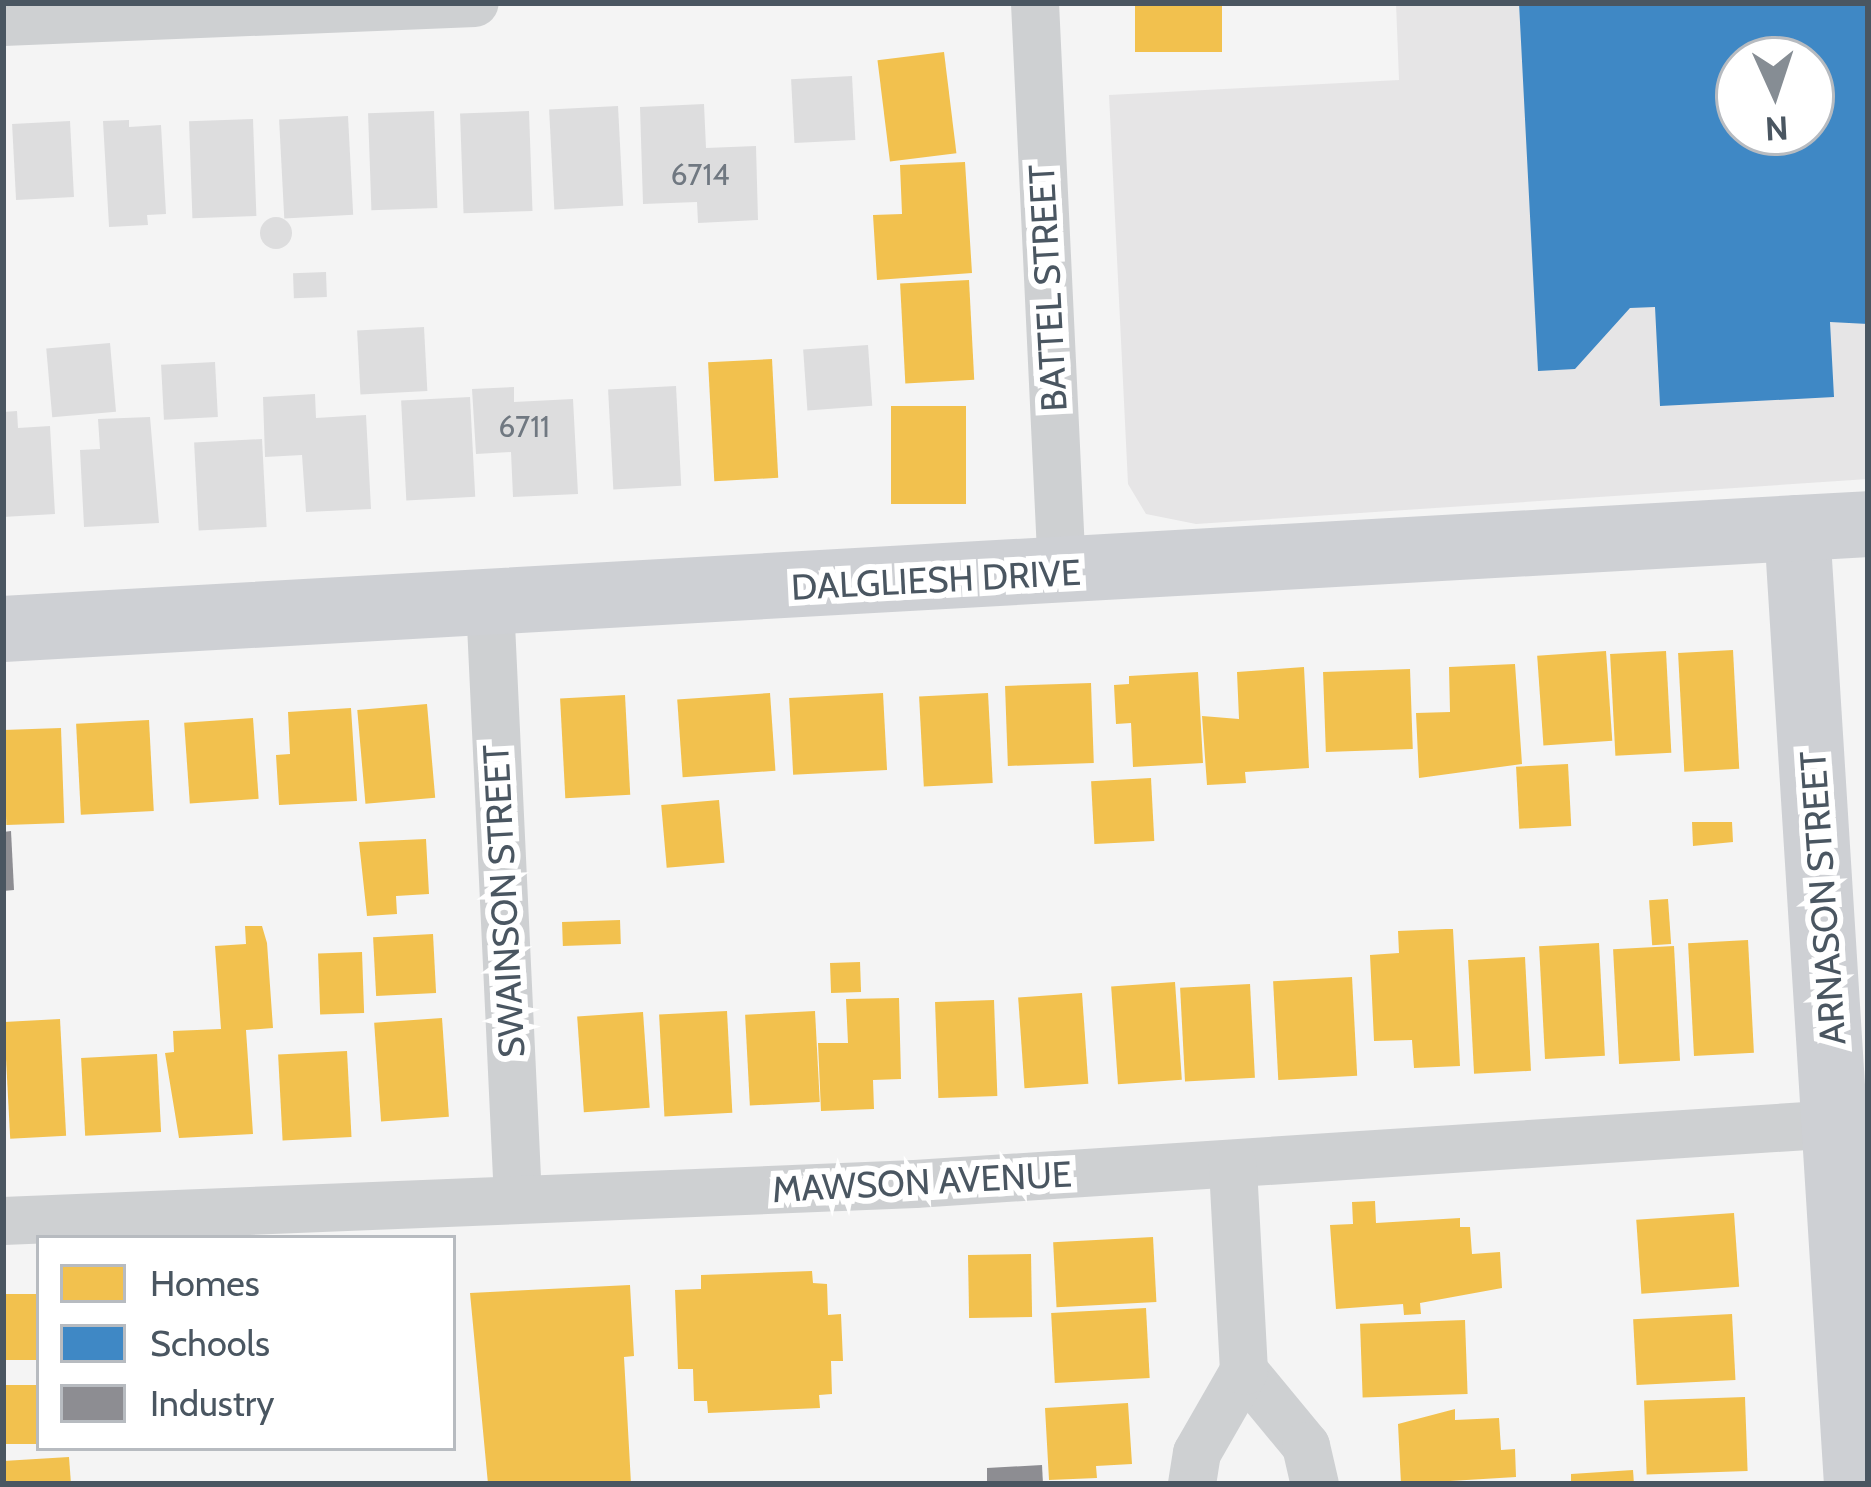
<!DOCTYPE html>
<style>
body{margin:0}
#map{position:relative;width:1871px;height:1487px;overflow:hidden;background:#f4f4f4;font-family:Cabin,sans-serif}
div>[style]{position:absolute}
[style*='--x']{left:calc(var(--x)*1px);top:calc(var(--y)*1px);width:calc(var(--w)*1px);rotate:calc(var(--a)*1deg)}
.education>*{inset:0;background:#e6e5e6}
.homes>*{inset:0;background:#f2c14e;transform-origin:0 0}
.schools>*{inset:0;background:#3f88c5}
.industry>*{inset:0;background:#8d8d92}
.building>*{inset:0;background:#ddddde;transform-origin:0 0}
.round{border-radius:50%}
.street>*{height:48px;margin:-24px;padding:0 24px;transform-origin:24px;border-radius:24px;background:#ced0d2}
.secondary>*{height:66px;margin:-33px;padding:0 33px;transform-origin:33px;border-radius:33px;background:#ced0d4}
span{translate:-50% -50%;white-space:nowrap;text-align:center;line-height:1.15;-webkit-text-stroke:12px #fff;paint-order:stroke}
.number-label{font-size:30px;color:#707881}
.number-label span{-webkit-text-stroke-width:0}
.street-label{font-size:36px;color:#4a5661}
.frame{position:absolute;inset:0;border:6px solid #4a5661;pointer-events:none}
.legend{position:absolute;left:36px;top:1235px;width:420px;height:216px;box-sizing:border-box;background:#fff;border:3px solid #b7bbc0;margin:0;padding:15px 21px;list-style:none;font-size:36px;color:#4a5661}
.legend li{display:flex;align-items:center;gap:24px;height:60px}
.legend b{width:60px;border:3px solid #b7bbc0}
.north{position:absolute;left:1715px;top:36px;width:120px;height:120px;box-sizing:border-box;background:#fff;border:3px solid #b7bbc0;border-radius:50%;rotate:177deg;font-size:33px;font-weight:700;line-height:48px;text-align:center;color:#4a5661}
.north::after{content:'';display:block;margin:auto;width:42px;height:54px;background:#868d94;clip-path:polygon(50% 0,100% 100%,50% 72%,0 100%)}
</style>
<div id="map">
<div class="education">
<div style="clip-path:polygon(evenodd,1396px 3px,1868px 3px,1868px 479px,1196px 524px,1146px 514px,1128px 484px,1109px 95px,1399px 80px,1396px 3px,1739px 60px,1811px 60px,1811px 132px,1739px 132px,1739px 60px)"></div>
</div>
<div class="homes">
<div style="left:1135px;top:3px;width:87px;height:49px"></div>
<div style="left:944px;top:52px;width:102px;height:67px;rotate:83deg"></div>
<div style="clip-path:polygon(965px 162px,972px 273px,877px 280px,873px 215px,902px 214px,900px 165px)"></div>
<div style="left:969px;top:280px;width:100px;height:69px;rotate:87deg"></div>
<div style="left:772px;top:359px;width:119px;height:64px;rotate:87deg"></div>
<div style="left:966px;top:406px;width:98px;height:75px;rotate:90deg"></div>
<div style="left:1733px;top:650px;width:119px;height:55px;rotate:87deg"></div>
<div style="left:1606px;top:651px;width:90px;height:69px;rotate:86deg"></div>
<div style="left:1666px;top:651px;width:102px;height:56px;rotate:87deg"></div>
<div style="clip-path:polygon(1515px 664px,1522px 764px,1419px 778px,1416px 713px,1450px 712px,1449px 667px)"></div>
<div style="clip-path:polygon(1304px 667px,1309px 768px,1245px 772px,1246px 783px,1207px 785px,1202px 716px,1239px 719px,1237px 672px)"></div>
<div style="left:1410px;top:669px;width:80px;height:87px;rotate:88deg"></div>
<div style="clip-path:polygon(1198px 672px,1203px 763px,1133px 767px,1131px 723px,1116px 724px,1114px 685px,1129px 684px,1129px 676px)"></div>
<div style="left:1091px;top:683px;width:80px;height:86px;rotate:88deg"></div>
<div style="left:770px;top:693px;width:78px;height:93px;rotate:86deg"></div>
<div style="left:883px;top:693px;width:77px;height:94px;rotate:87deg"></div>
<div style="left:988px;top:693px;width:90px;height:69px;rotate:87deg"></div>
<div style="left:625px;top:695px;width:100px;height:65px;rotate:87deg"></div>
<div style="left:427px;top:704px;width:94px;height:70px;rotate:85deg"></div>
<div style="clip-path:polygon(351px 708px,357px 801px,279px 805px,276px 755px,290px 754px,288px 712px)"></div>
<div style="left:253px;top:718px;width:81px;height:69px;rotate:86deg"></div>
<div style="left:149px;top:720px;width:91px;height:73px;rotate:87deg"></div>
<div style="left:61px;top:728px;width:95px;height:58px;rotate:88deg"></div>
<div style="left:1568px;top:764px;width:62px;height:52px;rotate:87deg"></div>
<div style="left:1151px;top:778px;width:63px;height:60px;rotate:87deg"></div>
<div style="left:719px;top:800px;width:63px;height:58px;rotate:85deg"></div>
<div style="clip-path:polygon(1692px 822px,1732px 822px,1733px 842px,1693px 846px)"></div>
<div style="clip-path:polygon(426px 839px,429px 894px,396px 896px,397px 914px,367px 916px,359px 842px)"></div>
<div style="left:1668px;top:899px;width:45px;height:19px;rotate:86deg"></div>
<div style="left:620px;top:920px;width:24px;height:58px;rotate:88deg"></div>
<div style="clip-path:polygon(245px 926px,262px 926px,267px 943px,273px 1028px,246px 1030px,253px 1134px,179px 1138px,165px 1053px,174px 1052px,173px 1031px,221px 1029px,215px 946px,246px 944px)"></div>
<div style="clip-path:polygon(1446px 929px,1453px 929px,1460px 1066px,1414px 1068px,1412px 1040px,1374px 1041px,1370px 955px,1399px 953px,1398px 931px)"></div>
<div style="left:433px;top:934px;width:59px;height:60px;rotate:87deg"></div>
<div style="left:1748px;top:940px;width:113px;height:60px;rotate:87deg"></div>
<div style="left:1599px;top:943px;width:113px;height:60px;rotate:87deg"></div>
<div style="left:1674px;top:946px;width:115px;height:61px;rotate:87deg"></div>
<div style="left:362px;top:952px;width:61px;height:44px;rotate:88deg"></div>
<div style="left:1525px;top:957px;width:114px;height:57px;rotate:87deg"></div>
<div style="left:860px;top:962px;width:30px;height:30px;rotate:88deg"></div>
<div style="left:1352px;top:977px;width:99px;height:79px;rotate:87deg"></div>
<div style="left:1175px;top:982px;width:98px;height:64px;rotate:86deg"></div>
<div style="left:1250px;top:984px;width:94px;height:70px;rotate:87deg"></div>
<div style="left:1082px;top:993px;width:91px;height:64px;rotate:86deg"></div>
<div style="clip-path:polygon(899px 998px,901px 1079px,873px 1080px,874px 1109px,821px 1111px,818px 1043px,848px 1043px,846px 999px)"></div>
<div style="left:994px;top:1000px;width:96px;height:59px;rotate:88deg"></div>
<div style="left:727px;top:1011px;width:102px;height:68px;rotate:87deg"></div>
<div style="left:815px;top:1011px;width:91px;height:70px;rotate:87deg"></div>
<div style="left:643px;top:1012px;width:96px;height:66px;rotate:86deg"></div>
<div style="left:442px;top:1018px;width:99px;height:68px;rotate:86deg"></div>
<div style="left:60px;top:1019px;width:117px;height:56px;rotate:87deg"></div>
<div style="left:347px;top:1051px;width:86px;height:69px;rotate:87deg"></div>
<div style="left:157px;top:1054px;width:78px;height:76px;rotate:87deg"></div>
<div style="clip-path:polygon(1375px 1201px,1376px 1223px,1460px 1218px,1460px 1227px,1470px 1227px,1472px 1254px,1500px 1252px,1502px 1288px,1420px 1303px,1421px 1314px,1404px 1315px,1403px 1304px,1336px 1309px,1330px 1225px,1353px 1224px,1352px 1202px)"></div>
<div style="left:1734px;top:1213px;width:74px;height:98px;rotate:86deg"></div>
<div style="left:1153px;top:1237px;width:65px;height:100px;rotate:87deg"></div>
<div style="left:1031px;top:1254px;width:63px;height:63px;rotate:89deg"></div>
<div style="clip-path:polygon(812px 1271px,813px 1283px,827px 1284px,828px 1315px,841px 1314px,843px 1361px,831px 1361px,832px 1394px,819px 1395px,820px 1408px,708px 1413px,707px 1401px,694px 1401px,693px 1369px,678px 1369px,675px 1290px,701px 1289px,701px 1275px)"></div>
<div style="clip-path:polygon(630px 1285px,634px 1356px,624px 1357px,631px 1484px,488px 1484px,470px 1293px)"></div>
<div style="left:39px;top:1294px;width:66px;height:36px;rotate:90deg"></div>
<div style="left:1146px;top:1308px;width:70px;height:95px;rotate:87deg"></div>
<div style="left:1732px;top:1314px;width:66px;height:99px;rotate:87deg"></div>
<div style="left:1465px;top:1320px;width:74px;height:105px;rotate:88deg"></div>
<div style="left:39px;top:1385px;width:59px;height:36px;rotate:90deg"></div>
<div style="left:1745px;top:1397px;width:74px;height:101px;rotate:88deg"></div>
<div style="clip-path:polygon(1128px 1403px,1132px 1464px,1096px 1466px,1097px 1478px,1049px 1480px,1045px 1408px)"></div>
<div style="clip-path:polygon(1455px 1409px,1455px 1420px,1499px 1418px,1501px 1450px,1515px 1449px,1516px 1477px,1401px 1484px,1398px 1424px)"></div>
<div style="clip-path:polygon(69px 1457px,71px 1484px,3px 1484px,3px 1461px)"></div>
<div style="clip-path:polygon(1633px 1470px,1634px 1484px,1571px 1484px,1571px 1474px)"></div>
</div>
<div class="schools">
<div style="clip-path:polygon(evenodd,1519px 3px,1868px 3px,1868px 324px,1830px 322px,1834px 397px,1660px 406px,1655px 307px,1630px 308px,1575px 369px,1538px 371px,1519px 3px,1739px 60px,1811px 60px,1811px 132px,1739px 132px,1739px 60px)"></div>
</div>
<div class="industry">
<div style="clip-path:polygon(11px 831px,14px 890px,3px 891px,3px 832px)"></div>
<div style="clip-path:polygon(1042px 1465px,1043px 1484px,987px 1484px,987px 1468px)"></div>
</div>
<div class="building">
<div style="left:852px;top:76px;width:64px;height:61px;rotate:87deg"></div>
<div style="clip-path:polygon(704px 104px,706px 148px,756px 146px,758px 220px,698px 223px,697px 202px,643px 204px,640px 107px)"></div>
<div style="left:618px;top:106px;width:100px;height:69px;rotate:87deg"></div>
<div style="left:434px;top:111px;width:97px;height:66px;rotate:88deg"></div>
<div style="left:529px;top:111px;width:100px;height:69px;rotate:88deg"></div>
<div style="left:348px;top:116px;width:99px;height:69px;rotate:87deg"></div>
<div style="left:253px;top:119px;width:97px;height:64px;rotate:88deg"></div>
<div style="clip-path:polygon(129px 120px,129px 127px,161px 125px,166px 214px,147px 215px,148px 225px,109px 227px,103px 121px)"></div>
<div style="left:70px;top:121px;width:76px;height:58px;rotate:87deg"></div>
<div class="round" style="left:260px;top:217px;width:32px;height:32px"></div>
<div style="left:326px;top:272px;width:25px;height:33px;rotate:88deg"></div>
<div style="left:424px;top:327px;width:64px;height:67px;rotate:87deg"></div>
<div style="left:110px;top:343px;width:69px;height:64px;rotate:85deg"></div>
<div style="left:868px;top:345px;width:61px;height:65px;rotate:86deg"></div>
<div style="left:215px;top:362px;width:55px;height:54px;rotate:87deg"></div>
<div style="left:676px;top:386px;width:100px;height:68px;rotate:87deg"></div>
<div style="clip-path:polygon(514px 387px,514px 402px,573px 399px,578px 494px,513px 497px,511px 452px,476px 454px,472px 389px)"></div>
<div style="clip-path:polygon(315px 394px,316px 418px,366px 415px,371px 509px,306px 512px,302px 455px,265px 457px,263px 397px)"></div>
<div style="left:470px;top:397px;width:100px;height:69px;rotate:87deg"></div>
<div style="clip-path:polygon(17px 411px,18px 428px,50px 426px,55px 514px,3px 517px,3px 412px)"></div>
<div style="clip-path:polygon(150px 417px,159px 523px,84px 527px,80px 450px,100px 449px,98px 419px)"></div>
<div style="left:262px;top:439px;width:88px;height:68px;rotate:87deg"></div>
</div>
<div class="street">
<div style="--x:1035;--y:3;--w:571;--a:87.29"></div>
<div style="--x:3;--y:22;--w:472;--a:-2.3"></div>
<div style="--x:490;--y:603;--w:596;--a:87.31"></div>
<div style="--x:3;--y:1221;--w:913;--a:-2.32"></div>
<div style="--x:915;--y:1184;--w:955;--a:-3.72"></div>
<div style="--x:1244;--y:1371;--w:97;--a:50.4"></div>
<div style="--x:1306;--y:1446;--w:39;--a:77"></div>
<div style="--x:1192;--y:1484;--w:31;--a:-81"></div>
<div style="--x:1197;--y:1453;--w:95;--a:-60.2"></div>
<div style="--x:1244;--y:1371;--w:206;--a:-93.1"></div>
</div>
<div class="secondary">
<div style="--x:1797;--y:528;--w:958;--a:86.41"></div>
<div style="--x:3;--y:629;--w:1868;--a:-3.22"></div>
</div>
<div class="number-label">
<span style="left:700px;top:175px">6714</span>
<span style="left:524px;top:427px">6711</span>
</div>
<div class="street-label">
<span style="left:1048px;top:288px;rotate:-93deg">BATTEL STREET</span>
<span style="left:936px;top:580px;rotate:-3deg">DALGLIESH DRIVE</span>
<span style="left:1823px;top:898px;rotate:-94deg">ARNASON STREET</span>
<span style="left:504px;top:901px;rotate:-93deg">SWAINSON STREET</span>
<span style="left:922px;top:1182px;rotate:-3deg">MAWSON AVENUE</span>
</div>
<div class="frame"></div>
<ul class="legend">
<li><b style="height:33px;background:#f2c14e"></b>Homes</li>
<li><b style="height:33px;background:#3f88c5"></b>Schools</li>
<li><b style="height:33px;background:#8d8d92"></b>Industry</li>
</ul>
<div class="north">N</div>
</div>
